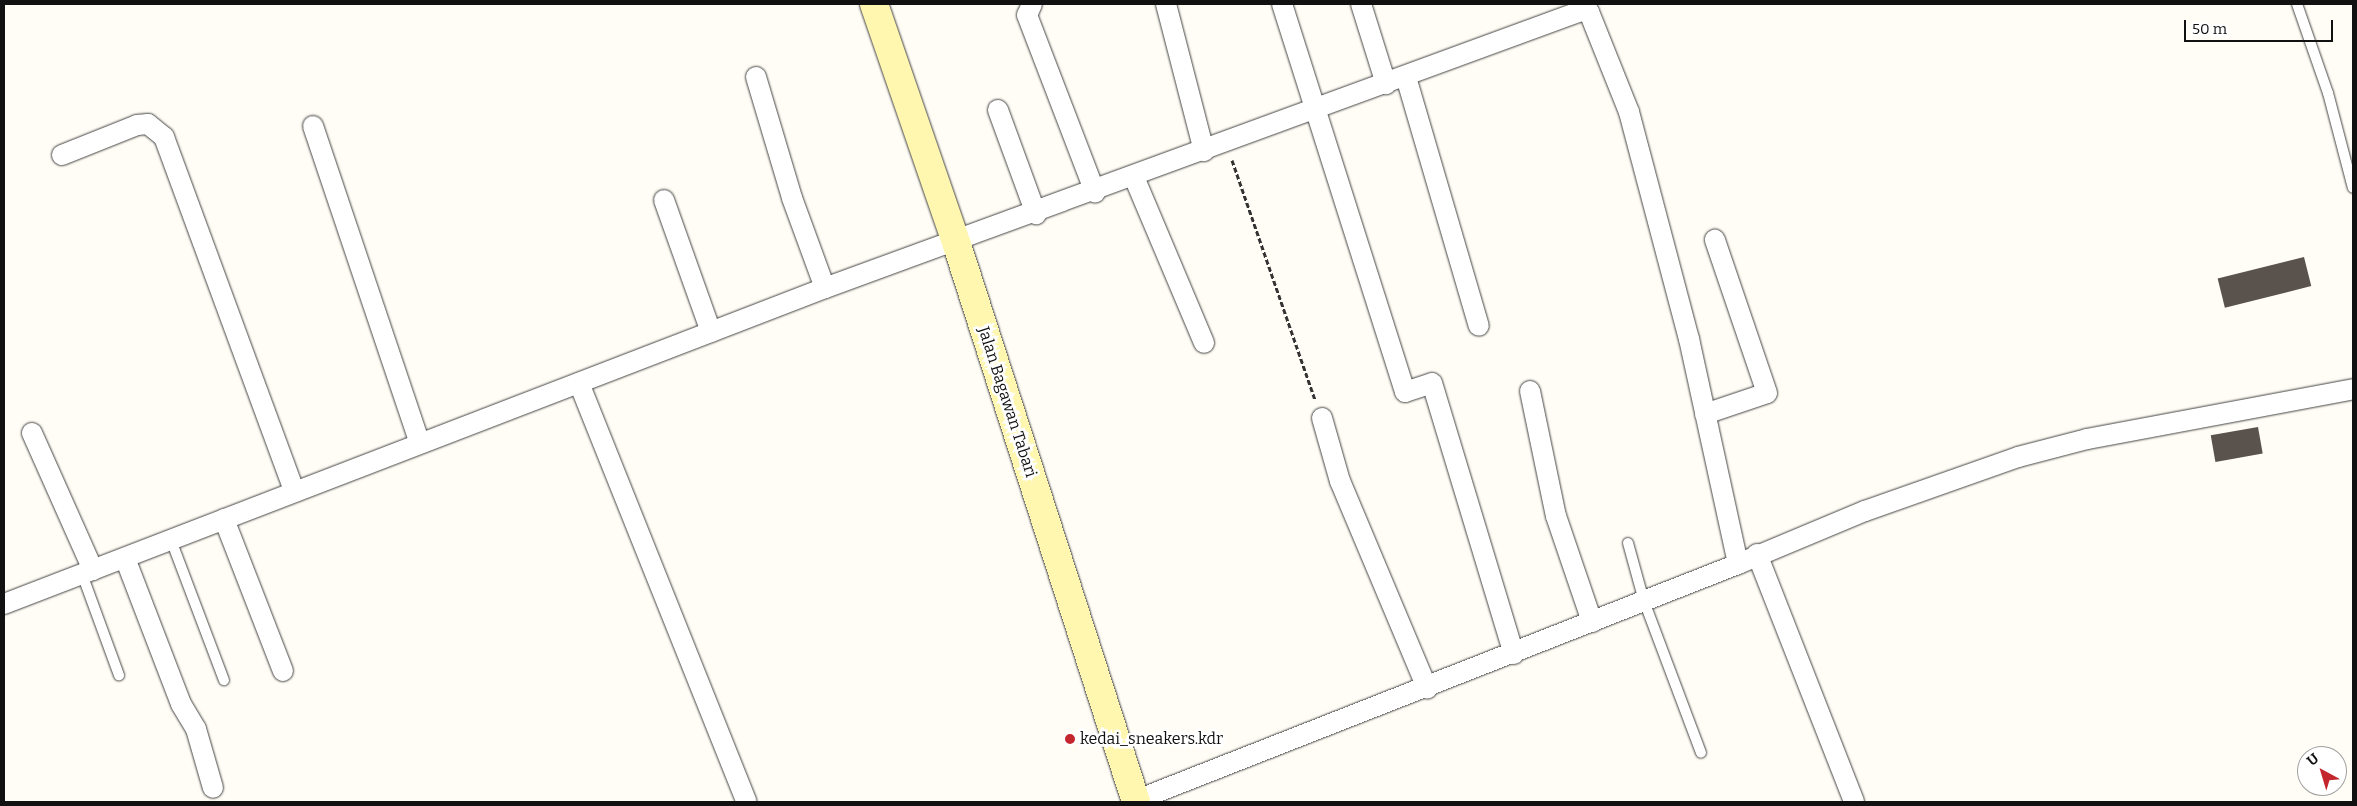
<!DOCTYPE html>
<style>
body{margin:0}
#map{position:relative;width:2357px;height:806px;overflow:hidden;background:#fffdf5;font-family:Bitter,serif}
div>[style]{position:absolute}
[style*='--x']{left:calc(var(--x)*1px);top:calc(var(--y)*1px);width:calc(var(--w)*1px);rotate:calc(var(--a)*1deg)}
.building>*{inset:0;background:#5a524d;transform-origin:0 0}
.path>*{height:3px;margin-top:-1.5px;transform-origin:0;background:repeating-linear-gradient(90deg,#333 0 5px,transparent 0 7.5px)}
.roads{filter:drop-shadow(0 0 1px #444) drop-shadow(0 0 1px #444)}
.lane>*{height:10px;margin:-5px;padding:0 5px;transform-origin:5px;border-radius:5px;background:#fff}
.street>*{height:20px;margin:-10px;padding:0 10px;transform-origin:10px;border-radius:10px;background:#fff}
.secondary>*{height:28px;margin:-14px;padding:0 14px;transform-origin:14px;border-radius:14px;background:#fff6b0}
.dots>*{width:14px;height:14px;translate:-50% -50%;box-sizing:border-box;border:2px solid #fff;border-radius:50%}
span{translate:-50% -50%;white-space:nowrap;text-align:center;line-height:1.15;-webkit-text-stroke:5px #fff;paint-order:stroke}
.street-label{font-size:16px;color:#111}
.poi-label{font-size:16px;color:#111}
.left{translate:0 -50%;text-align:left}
.frame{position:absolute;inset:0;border:5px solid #111;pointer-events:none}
.north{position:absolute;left:2297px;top:746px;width:50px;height:50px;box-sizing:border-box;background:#fff;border:1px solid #a0a0a0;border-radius:50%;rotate:321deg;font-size:14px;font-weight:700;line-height:20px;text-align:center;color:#111}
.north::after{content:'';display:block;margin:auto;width:18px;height:22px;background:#c4262e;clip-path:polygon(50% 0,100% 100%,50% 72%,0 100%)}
.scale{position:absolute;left:2184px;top:20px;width:149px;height:22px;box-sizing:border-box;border:2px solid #111;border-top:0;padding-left:6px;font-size:15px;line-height:18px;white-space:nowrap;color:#111;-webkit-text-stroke:4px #fff;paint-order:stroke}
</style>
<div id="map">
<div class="building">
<div style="left:2304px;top:257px;width:30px;height:89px;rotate:76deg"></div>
<div style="left:2258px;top:427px;width:27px;height:48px;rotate:80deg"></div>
</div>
<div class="path">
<div style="--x:1232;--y:160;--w:254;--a:70.9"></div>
</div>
<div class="roads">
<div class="lane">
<div style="--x:2297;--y:4;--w:94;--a:70.8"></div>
<div style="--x:2328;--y:93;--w:98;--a:75.3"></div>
<div style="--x:171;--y:540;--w:150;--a:69.3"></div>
<div style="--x:1628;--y:543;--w:60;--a:74.6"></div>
<div style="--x:1644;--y:601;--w:162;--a:69.4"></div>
<div style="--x:82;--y:574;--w:108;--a:69.9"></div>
</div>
<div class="street">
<div style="--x:1032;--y:4;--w:12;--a:114"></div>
<div style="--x:1027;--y:15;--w:190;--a:69"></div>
<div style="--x:1166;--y:4;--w:152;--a:75.5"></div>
<div style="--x:1282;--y:4;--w:407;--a:72.4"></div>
<div style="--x:1405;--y:392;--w:28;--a:-18"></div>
<div style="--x:1432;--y:383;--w:283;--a:73.2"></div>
<div style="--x:1361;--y:4;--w:84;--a:72.6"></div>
<div style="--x:756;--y:77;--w:126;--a:73.4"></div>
<div style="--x:792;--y:198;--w:96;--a:69.9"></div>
<div style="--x:1406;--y:77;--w:259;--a:73.7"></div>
<div style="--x:998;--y:110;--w:111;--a:69.9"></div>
<div style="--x:313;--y:126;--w:332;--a:71.4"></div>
<div style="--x:62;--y:155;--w:81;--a:-21.8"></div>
<div style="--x:137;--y:125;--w:11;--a:-5"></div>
<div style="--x:148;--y:124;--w:21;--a:39"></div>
<div style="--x:164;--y:137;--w:377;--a:69.8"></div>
<div style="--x:1134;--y:177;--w:180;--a:67.1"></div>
<div style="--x:664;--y:200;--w:140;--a:70.4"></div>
<div style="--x:579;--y:383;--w:451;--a:68.2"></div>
<div style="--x:1530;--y:391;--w:128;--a:78.3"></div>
<div style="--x:1556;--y:516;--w:112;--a:71.2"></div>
<div style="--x:1705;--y:414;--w:65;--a:-18.7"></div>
<div style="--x:1767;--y:393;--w:162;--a:-108.8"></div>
<div style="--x:1322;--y:418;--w:66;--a:74.1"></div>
<div style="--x:1340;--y:481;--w:225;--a:67.2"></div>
<div style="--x:32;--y:433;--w:150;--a:66"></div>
<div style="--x:224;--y:519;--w:163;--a:68.8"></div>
<div style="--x:1757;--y:554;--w:266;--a:68.6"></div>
<div style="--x:125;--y:558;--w:156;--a:69"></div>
<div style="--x:181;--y:704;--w:29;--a:59"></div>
<div style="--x:196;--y:729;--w:61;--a:73.9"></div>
<div style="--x:1738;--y:564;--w:138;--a:-22.7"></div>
<div style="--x:1865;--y:511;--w:162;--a:-19.4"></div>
<div style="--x:2018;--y:457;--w:71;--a:-14.6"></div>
<div style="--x:2087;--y:439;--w:271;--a:-10.6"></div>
<div style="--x:4;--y:604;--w:880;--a:-21.05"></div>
<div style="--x:825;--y:288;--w:805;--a:-20.12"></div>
<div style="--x:1581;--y:11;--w:8;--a:7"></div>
<div style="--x:1589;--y:12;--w:108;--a:68.2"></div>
<div style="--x:1629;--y:112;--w:235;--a:75.2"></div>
<div style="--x:1689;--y:339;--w:230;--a:77.7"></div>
<div style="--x:1738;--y:564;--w:651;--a:158.56"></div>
</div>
<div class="secondary">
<div style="--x:874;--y:4;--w:255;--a:71"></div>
<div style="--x:957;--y:245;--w:585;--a:72.18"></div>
</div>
</div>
<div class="dots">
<div style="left:1070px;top:739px;background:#c4262e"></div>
</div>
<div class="street-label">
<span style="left:1007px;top:402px;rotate:72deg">Jalan Bagawan Tabari</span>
</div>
<div class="poi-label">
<span class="left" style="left:1080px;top:739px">kedai_sneakers.kdr</span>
</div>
<div class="frame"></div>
<div class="north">U</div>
<div class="scale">50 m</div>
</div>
